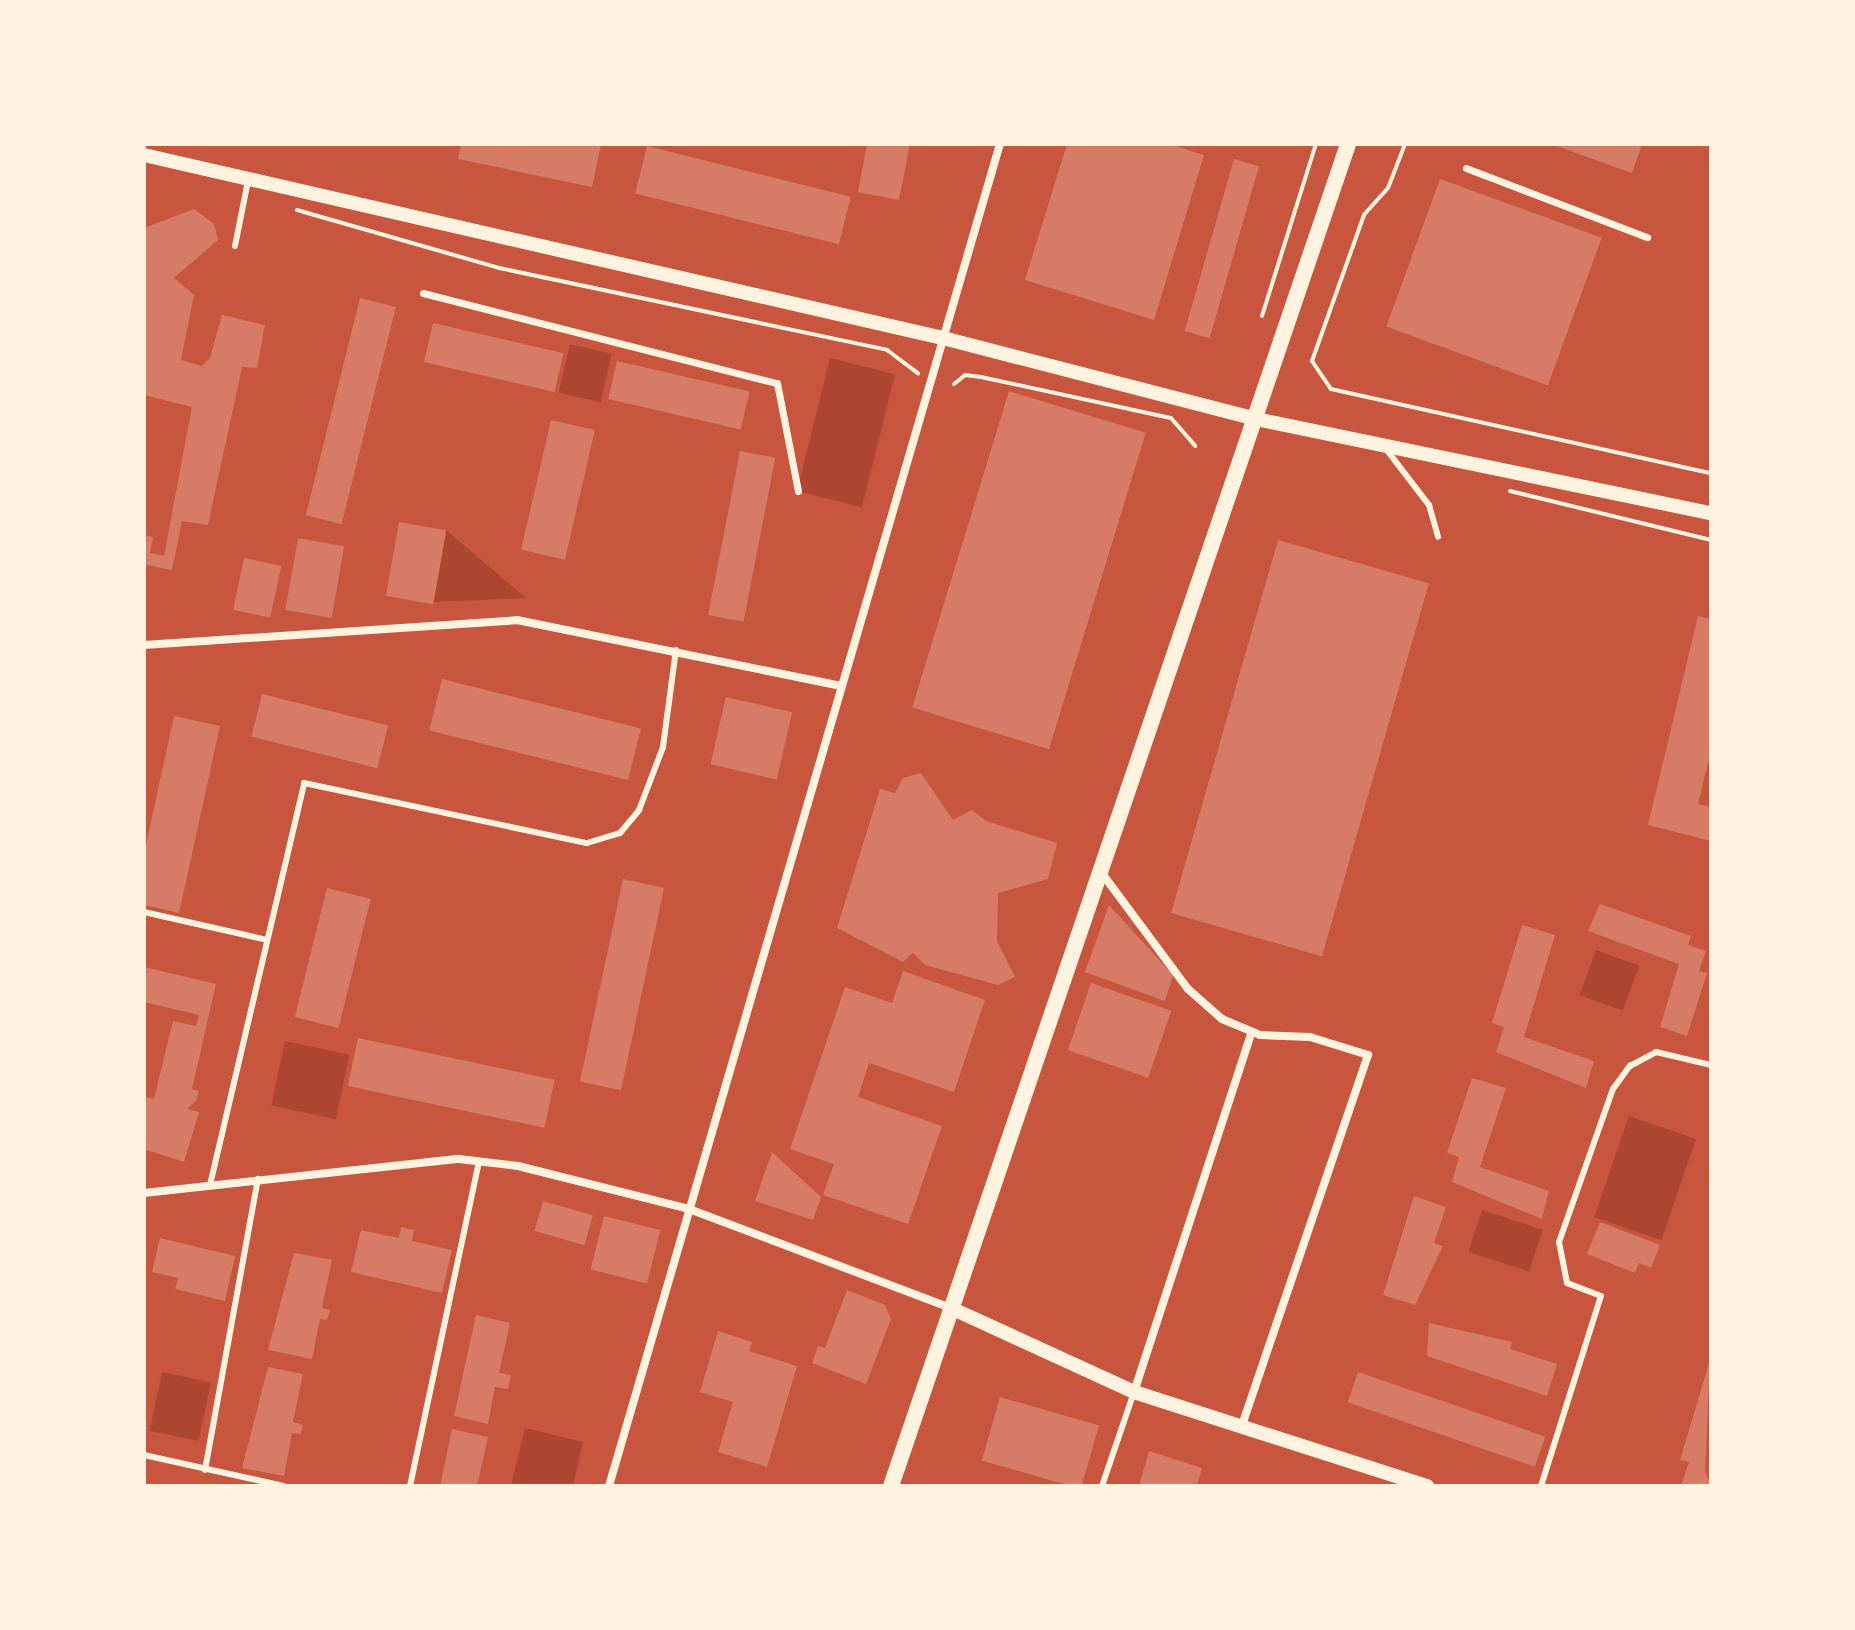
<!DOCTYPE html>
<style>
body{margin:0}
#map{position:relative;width:1855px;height:1630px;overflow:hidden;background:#c8553d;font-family:Commissioner,sans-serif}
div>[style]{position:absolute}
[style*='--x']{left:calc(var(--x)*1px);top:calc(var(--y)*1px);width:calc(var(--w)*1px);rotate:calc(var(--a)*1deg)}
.green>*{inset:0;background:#ae4732;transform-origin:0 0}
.building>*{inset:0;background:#d67c66;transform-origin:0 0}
.path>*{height:4px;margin:-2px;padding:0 2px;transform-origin:2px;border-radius:2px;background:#fff3e0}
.service>*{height:6px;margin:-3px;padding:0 3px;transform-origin:3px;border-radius:3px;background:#fff3e0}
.pedestrian>*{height:7px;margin:-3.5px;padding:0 3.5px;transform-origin:3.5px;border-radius:3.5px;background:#fff3e0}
.minor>*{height:8px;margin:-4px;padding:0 4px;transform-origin:4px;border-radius:4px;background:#fff3e0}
.tertiary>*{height:14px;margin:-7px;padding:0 7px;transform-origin:7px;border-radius:7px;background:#fff3e0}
.secondary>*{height:16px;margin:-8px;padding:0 8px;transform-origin:8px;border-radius:8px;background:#fff3e0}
span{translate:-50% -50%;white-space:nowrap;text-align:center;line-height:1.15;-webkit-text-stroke:6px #fff3e0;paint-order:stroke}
.frame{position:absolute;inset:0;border:146px solid #fff3e0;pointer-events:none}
</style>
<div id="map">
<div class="green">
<div style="left:570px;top:344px;width:43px;height:50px;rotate:13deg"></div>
<div style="left:830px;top:358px;width:67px;height:137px;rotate:14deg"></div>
<div style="clip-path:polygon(446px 530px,526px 598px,433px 602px)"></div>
<div style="left:1596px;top:950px;width:46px;height:48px;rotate:20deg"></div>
<div style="left:285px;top:1041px;width:66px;height:66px;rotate:12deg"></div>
<div style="left:1629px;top:1116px;width:71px;height:107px;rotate:19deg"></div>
<div style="left:1482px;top:1210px;width:64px;height:44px;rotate:18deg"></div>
<div style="left:162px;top:1372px;width:50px;height:60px;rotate:12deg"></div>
<div style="clip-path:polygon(525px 1428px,583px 1442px,573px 1486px,511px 1486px)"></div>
</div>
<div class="building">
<div style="clip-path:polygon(461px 144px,601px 144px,592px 187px,458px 159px)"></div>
<div style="clip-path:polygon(867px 144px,910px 144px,899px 200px,858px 192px)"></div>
<div style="clip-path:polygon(1067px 144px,1169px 144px,1204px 155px,1154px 320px,1025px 280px)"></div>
<div style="clip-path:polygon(1551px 144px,1642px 144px,1632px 173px)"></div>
<div style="left:647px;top:146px;width:210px;height:49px;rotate:14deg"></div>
<div style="left:1234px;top:159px;width:26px;height:179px;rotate:16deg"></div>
<div style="left:1440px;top:179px;width:172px;height:157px;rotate:20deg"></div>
<div style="clip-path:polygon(194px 209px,214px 224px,218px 240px,174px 278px,194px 295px,181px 360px,202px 366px,210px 358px,222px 315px,265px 325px,257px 368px,242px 367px,208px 525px,182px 521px,172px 570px,147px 565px,144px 573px,144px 535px,153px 537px,150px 553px,164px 556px,192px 407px,144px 395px,144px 228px)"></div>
<div style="left:360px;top:298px;width:37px;height:224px;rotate:14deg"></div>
<div style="left:433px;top:323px;width:134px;height:40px;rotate:13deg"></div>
<div style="left:617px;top:361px;width:136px;height:39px;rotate:13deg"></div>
<div style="left:1009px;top:391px;width:143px;height:331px;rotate:17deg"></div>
<div style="left:551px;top:420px;width:45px;height:133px;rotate:13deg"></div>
<div style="left:740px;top:451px;width:36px;height:167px;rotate:11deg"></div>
<div style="left:399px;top:522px;width:48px;height:75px;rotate:10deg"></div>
<div style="left:298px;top:538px;width:47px;height:73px;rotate:10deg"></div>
<div style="left:1278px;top:540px;width:157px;height:388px;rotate:16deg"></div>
<div style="left:244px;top:558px;width:38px;height:53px;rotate:12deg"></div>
<div style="clip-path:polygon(1698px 616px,1711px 619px,1711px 751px,1698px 804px,1711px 807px,1711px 841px,1648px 825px)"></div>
<div style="left:442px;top:679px;width:205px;height:53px;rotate:14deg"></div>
<div style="left:262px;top:694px;width:130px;height:44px;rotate:14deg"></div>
<div style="left:726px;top:697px;width:68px;height:69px;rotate:13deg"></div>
<div style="clip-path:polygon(174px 716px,220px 726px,179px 913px,144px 905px,144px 854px)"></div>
<div style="clip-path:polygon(921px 773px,953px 820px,972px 810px,986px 821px,1057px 843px,1048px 879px,998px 893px,997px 941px,1015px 977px,998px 985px,925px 965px,913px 953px,903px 962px,837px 928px,880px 789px,895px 793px,903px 778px)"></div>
<div style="left:623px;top:879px;width:42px;height:207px;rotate:12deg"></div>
<div style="left:327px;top:888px;width:45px;height:133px;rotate:14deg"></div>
<div style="clip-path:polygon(1600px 904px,1691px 936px,1688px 945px,1706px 951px,1699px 971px,1707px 973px,1687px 1036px,1660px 1027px,1679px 964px,1588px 931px)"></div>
<div style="clip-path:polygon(1109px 905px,1173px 975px,1165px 1001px,1085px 972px)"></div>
<div style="clip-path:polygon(1522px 925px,1555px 935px,1524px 1037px,1594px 1061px,1586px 1088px,1496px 1052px,1504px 1027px,1492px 1023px)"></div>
<div style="clip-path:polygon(144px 967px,216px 984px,192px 1089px,199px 1091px,196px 1101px,187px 1109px,199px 1112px,184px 1162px,144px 1149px,144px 1097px,154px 1099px,173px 1021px,196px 1026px,199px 1015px,144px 1002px)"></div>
<div style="clip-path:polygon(903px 971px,985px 1000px,954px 1092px,869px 1063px,858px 1097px,942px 1126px,908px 1224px,823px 1195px,834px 1164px,790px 1149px,845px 987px,892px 1003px)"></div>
<div style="left:1091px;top:983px;width:85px;height:71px;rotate:19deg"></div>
<div style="left:358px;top:1038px;width:201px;height:49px;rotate:12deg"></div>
<div style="clip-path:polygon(1472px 1078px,1506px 1088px,1480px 1167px,1549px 1191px,1542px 1219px,1452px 1182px,1459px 1157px,1447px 1153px)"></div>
<div style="clip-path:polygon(772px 1152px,821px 1197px,813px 1220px,755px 1201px)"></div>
<div style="clip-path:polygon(1414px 1196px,1446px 1207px,1434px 1243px,1443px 1246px,1415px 1305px,1383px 1295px)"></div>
<div style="left:543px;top:1201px;width:52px;height:31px;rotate:16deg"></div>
<div style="left:604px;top:1216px;width:58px;height:55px;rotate:14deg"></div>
<div style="clip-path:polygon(1600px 1222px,1660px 1245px,1651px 1268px,1639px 1263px,1635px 1273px,1587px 1254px)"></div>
<div style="clip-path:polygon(401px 1227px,414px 1230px,412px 1241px,452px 1250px,442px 1293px,351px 1272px,361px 1230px,399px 1238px)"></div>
<div style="clip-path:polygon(160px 1238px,235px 1256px,225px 1301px,175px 1289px,178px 1278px,152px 1272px)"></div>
<div style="clip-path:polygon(294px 1253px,332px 1260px,322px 1308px,330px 1310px,327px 1320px,320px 1319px,312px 1359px,268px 1350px)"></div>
<div style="clip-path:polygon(847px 1290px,885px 1305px,891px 1319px,866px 1384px,812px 1363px,818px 1346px,825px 1348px)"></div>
<div style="clip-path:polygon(476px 1315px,510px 1323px,499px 1373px,511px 1375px,508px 1389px,495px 1387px,488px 1424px,454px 1416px)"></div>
<div style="clip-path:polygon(1429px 1323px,1512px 1342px,1510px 1349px,1557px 1364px,1547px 1396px,1427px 1356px)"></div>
<div style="clip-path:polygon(718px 1331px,752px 1342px,749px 1351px,797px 1366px,767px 1467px,718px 1452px,733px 1402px,700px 1392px)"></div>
<div style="clip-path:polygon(1710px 1360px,1705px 1472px,1711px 1486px,1681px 1486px,1689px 1462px,1680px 1460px)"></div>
<div style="clip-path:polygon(268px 1367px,303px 1374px,293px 1422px,303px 1425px,301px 1434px,292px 1433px,284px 1476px,242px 1468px)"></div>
<div style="left:1358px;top:1372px;width:198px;height:32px;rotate:19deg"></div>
<div style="left:1000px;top:1397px;width:103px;height:66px;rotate:16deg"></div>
<div style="clip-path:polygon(452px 1429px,488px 1437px,477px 1486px,440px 1486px)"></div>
<div style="clip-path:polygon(1149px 1451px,1202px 1468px,1197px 1486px,1139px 1486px)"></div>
</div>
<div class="path">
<div style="--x:1405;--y:144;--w:47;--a:111.1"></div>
<div style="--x:1388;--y:188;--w:36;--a:132"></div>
<div style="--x:1364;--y:215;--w:155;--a:109.6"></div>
<div style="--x:1312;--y:361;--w:34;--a:56"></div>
<div style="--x:1331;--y:389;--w:389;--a:12.5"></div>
<div style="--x:297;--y:210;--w:210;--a:16"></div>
<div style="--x:499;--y:268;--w:397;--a:11.9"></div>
<div style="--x:887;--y:350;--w:39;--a:37"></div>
<div style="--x:1262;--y:316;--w:180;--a:-72.6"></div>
<div style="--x:954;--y:384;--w:14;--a:-39"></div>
<div style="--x:965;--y:375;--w:16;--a:7"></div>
<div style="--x:981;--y:377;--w:194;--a:12.2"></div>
<div style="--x:1171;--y:418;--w:37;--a:49"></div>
<div style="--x:1510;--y:491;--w:207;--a:13.7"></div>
</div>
<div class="service">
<div style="--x:235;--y:246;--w:66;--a:-78.7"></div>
<div style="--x:1386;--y:449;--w:71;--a:52.5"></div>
<div style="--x:1429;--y:505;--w:33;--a:74"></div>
<div style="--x:144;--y:912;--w:126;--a:12.8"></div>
<div style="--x:210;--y:1185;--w:413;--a:-76.8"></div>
<div style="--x:304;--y:783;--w:289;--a:12"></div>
<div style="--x:587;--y:843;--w:34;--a:-17"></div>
<div style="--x:620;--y:833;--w:30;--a:-50"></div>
<div style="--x:639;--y:810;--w:67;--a:-69.1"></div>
<div style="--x:663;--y:747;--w:98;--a:-82.4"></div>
<div style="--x:144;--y:1455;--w:143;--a:12.5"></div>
<div style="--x:205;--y:1470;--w:296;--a:-79.7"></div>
<div style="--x:410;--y:1486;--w:332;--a:-78"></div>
<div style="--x:1102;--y:1486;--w:99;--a:-71.2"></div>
<div style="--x:1541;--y:1486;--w:199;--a:-72.5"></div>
<div style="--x:1601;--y:1296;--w:36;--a:-159"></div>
<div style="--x:1567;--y:1283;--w:42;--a:-101"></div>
<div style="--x:1559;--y:1242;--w:162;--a:-70.6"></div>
<div style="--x:1613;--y:1089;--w:29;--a:-54"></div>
<div style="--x:1630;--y:1066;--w:30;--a:-28"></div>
<div style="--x:1656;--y:1052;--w:57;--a:13.3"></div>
</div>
<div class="pedestrian">
<div style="--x:1466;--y:168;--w:194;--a:20.9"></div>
<div style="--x:423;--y:293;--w:365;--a:14.3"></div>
<div style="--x:777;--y:383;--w:110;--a:79"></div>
</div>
<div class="minor">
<div style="--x:144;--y:645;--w:374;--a:-3.8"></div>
<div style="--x:517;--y:620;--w:331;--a:11.5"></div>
<div style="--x:1101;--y:872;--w:146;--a:53.4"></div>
<div style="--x:1188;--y:989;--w:45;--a:41.4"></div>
<div style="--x:1222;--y:1019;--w:41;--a:22.8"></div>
<div style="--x:1260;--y:1035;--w:50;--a:2.3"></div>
<div style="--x:1310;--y:1037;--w:61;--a:17.2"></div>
<div style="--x:1368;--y:1055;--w:389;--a:108.8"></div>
<div style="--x:144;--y:1193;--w:317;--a:-6.2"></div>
<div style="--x:459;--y:1159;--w:59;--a:6.8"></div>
<div style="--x:518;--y:1166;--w:176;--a:14.1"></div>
<div style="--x:689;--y:1209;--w:282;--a:20.7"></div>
<div style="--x:1134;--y:1392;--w:379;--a:-71.9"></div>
<div style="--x:609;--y:1486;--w:1398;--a:-73.76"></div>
</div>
<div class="tertiary">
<div style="--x:144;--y:155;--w:820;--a:12.9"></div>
<div style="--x:943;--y:338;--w:323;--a:14.5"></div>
<div style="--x:1256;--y:419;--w:465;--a:11.7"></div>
<div style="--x:953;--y:1309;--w:199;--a:24.6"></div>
<div style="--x:1134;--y:1392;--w:308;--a:17.8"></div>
</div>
<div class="secondary">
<div style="--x:891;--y:1486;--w:1418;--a:-71.19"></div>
</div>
<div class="frame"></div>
</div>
